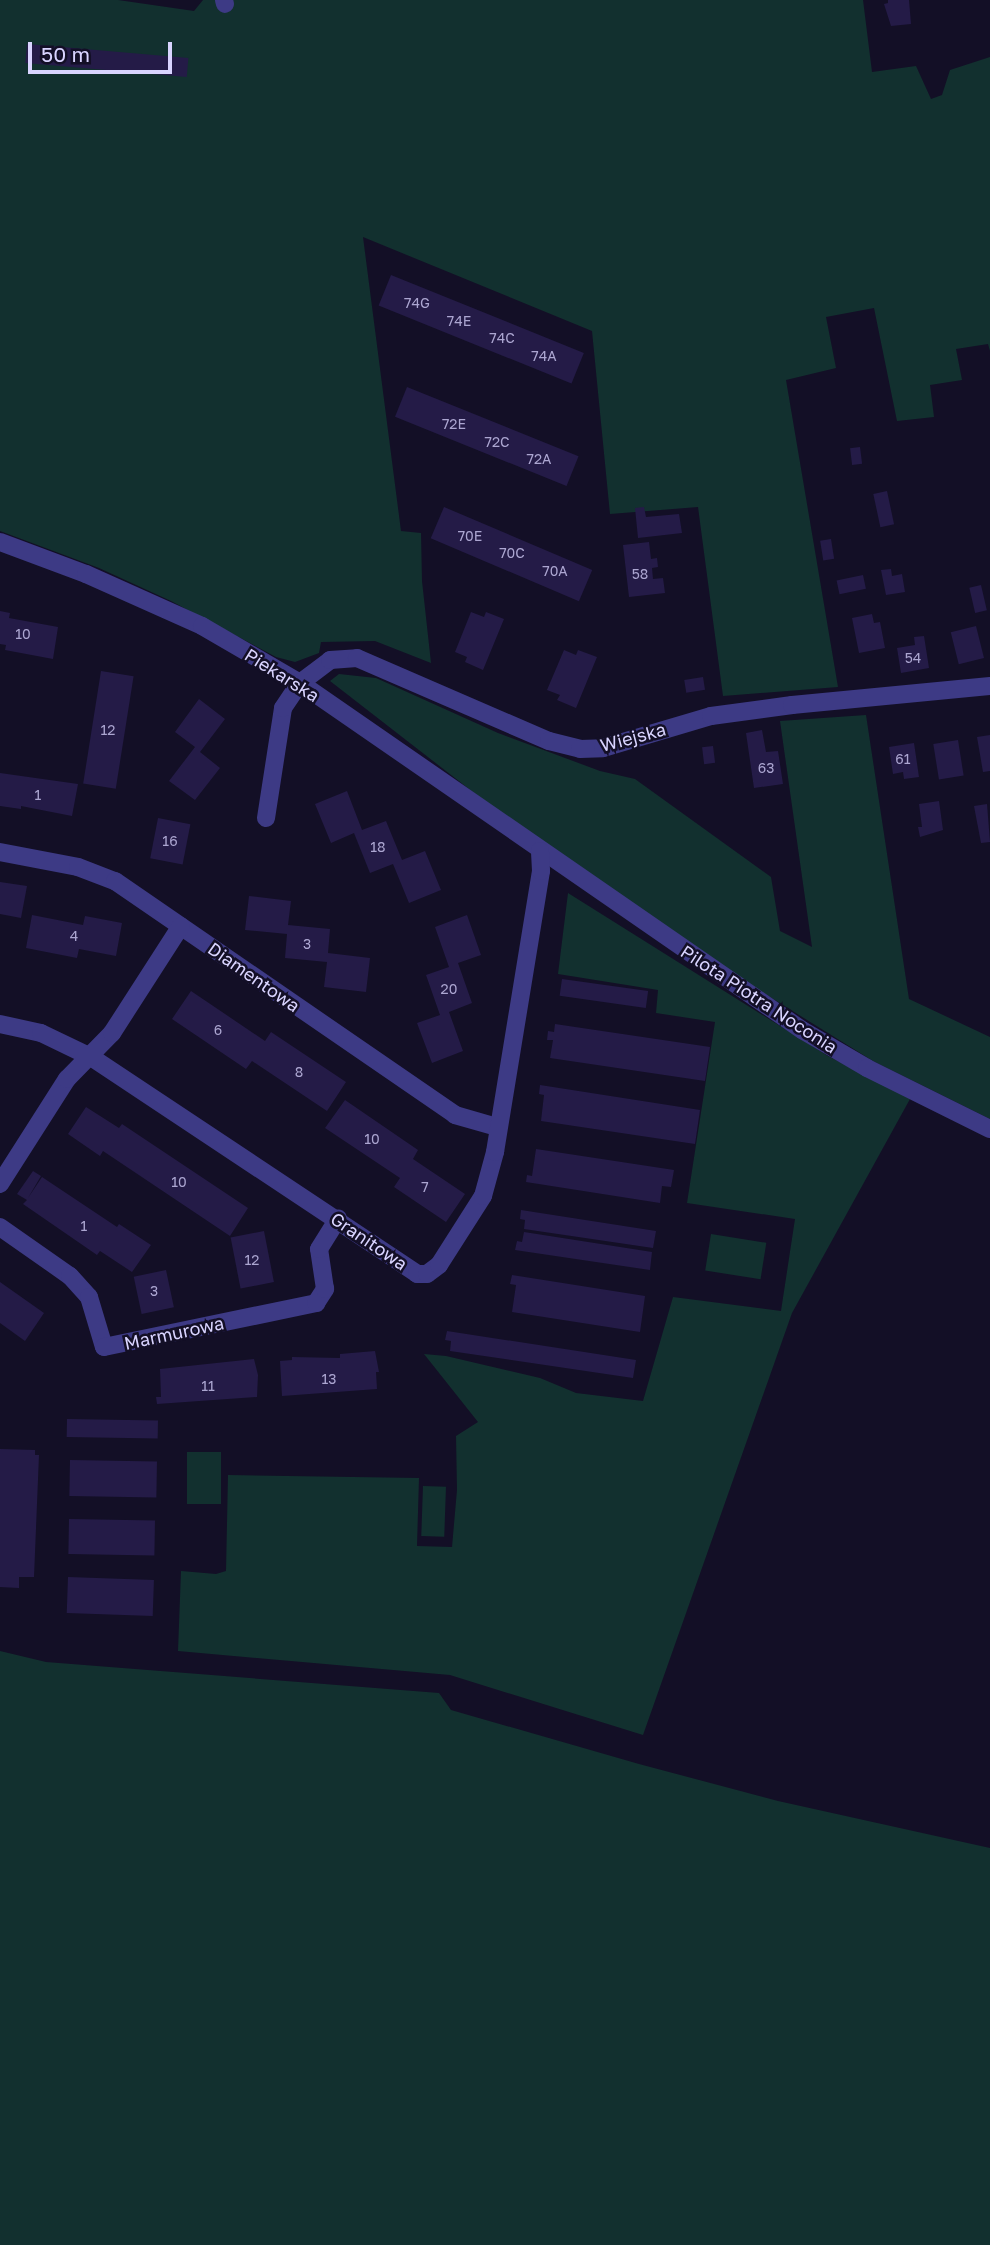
<!DOCTYPE html>
<style>
body{margin:0}
#map{position:relative;width:990px;height:2245px;overflow:hidden;background:#130f26;font-family:"Golos Text",sans-serif}
div>[style]{position:absolute}
[style*='--x']{left:calc(var(--x)*1px);top:calc(var(--y)*1px);width:calc(var(--w)*1px);rotate:calc(var(--a)*1deg)}
.green>*{inset:0;background:#12302f;transform-origin:0 0}
.building>*{inset:0;background:#241b47;transform-origin:0 0}
.minor>*{height:18px;margin:-9px;padding:0 9px;transform-origin:9px;border-radius:9px;background:#3d3a85}
span{translate:-50% -50%;white-space:nowrap;text-align:center;line-height:1.15;-webkit-text-stroke:5px #130f26;paint-order:stroke}
.number-label{font-size:14px;color:#aca6d1}
.number-label span{-webkit-text-stroke-width:0}
.street-label{font-size:18px;color:#d9d4ff}
.scale{position:absolute;left:28px;top:42px;width:144px;height:32px;box-sizing:border-box;border:4px solid #d9d4ff;border-top:0;padding-left:9px;font-size:21px;line-height:24px;white-space:nowrap;color:#d9d4ff;-webkit-text-stroke:5px #130f26;paint-order:stroke}
</style>
<div id="map">
<div class="green">
<div style="clip-path:polygon(0 0,118px 0,194px 11px,203px 0,863px 0,872px 72px,916px 66px,931px 99px,942px 95px,950px 70px,990px 57px,990px 351px,988px 344px,956px 349px,962px 380px,930px 385px,934px 417px,897px 421px,874px 308px,826px 317px,836px 368px,786px 380px,838px 687px,723px 696px,698px 507px,610px 514px,592px 331px,363px 237px,401px 531px,421px 533px,422px 581px,431px 663px,375px 641px,321px 642px,319px 653px,295px 662px,276px 657px,171px 601px,99px 568px,0 531px)"></div>
<div style="clip-path:polygon(339px 674px,376px 678px,498px 733px,600px 771px,635px 779px,771px 877px,780px 931px,812px 947px,780px 721px,866px 715px,909px 999px,990px 1037px,990px 1119px,873px 1061px,754px 987px,482px 799px,330px 681px)"></div>
<div style="clip-path:polygon(568px 893px,828px 1056px,910px 1099px,792px 1313px,643px 1735px,450px 1675px,178px 1651px,181px 1571px,216px 1574px,226px 1571px,228px 1475px,419px 1478px,417px 1546px,452px 1547px,457px 1490px,456px 1436px,478px 1422px,424px 1354px,446px 1356px,540px 1378px,576px 1393px,643px 1401px,673px 1297px,781px 1311px,795px 1219px,687px 1203px,715px 1022px,656px 1013px,658px 990px,558px 974px)"></div>
<div style="left:711px;top:1234px;width:56px;height:37px;rotate:9deg"></div>
<div style="left:187px;top:1452px;width:34px;height:52px"></div>
<div style="left:423px;top:1486px;width:23px;height:50px;rotate:2deg"></div>
<div style="clip-path:polygon(0 1651px,46px 1662px,439px 1693px,451px 1710px,639px 1764px,778px 1801px,990px 1848px,990px 2245px,0 2245px)"></div>
</div>
<div class="building">
<div style="clip-path:polygon(888px 0,909px 0,911px 24px,891px 26px,884px 4px,888px 3px)"></div>
<div style="left:27px;top:44px;width:162px;height:19px;rotate:5deg"></div>
<div style="left:391px;top:275px;width:208px;height:33px;rotate:22deg"></div>
<div style="left:407px;top:387px;width:185px;height:32px;rotate:22deg"></div>
<div style="left:860px;top:447px;width:17px;height:10px;rotate:83deg"></div>
<div style="left:887px;top:491px;width:34px;height:14px;rotate:78deg"></div>
<div style="left:444px;top:507px;width:161px;height:34px;rotate:23deg"></div>
<div style="clip-path:polygon(644px 507px,646px 517px,679px 514px,682px 533px,638px 538px,635px 508px)"></div>
<div style="left:831px;top:539px;width:20px;height:11px;rotate:81deg"></div>
<div style="clip-path:polygon(649px 542px,651px 559px,657px 558px,658px 567px,652px 568px,653px 579px,663px 578px,665px 593px,629px 597px,623px 545px)"></div>
<div style="clip-path:polygon(891px 569px,892px 576px,902px 574px,905px 592px,886px 595px,881px 570px)"></div>
<div style="left:863px;top:575px;width:14px;height:27px;rotate:78deg"></div>
<div style="left:981px;top:585px;width:26px;height:12px;rotate:77deg"></div>
<div style="clip-path:polygon(0 611px,10px 613px,9px 618px,58px 627px,53px 659px,5px 650px,6px 645px,0 644px)"></div>
<div style="clip-path:polygon(471px 612px,484px 617px,486px 612px,504px 619px,483px 670px,465px 662px,467px 657px,455px 652px)"></div>
<div style="clip-path:polygon(872px 614px,874px 623px,880px 622px,885px 648px,859px 653px,852px 618px)"></div>
<div style="left:976px;top:626px;width:33px;height:26px;rotate:76deg"></div>
<div style="clip-path:polygon(924px 636px,929px 668px,901px 673px,897px 648px,915px 645px,914px 637px)"></div>
<div style="clip-path:polygon(564px 650px,576px 655px,578px 650px,597px 657px,576px 708px,557px 700px,560px 695px,547px 690px)"></div>
<div style="left:101px;top:671px;width:33px;height:114px;rotate:9deg"></div>
<div style="left:703px;top:677px;width:13px;height:19px;rotate:81deg"></div>
<div style="clip-path:polygon(199px 699px,225px 719px,200px 752px,220px 768px,195px 800px,169px 781px,195px 747px,175px 732px)"></div>
<div style="clip-path:polygon(762px 730px,766px 752px,778px 751px,783px 784px,754px 788px,746px 733px)"></div>
<div style="clip-path:polygon(990px 735px,990px 771px,983px 772px,977px 737px)"></div>
<div style="left:958px;top:740px;width:36px;height:25px;rotate:81deg"></div>
<div style="clip-path:polygon(914px 743px,919px 777px,904px 779px,903px 772px,893px 774px,889px 747px)"></div>
<div style="left:713px;top:746px;width:17px;height:11px;rotate:83deg"></div>
<div style="clip-path:polygon(0 773px,78px 784px,72px 816px,21px 806px,21px 809px,0 806px)"></div>
<div style="clip-path:polygon(347px 791px,362px 830px,386px 821px,402px 860px,425px 851px,441px 890px,409px 903px,393px 864px,370px 873px,354px 833px,331px 843px,315px 804px)"></div>
<div style="clip-path:polygon(939px 801px,943px 830px,920px 837px,918px 827px,922px 827px,919px 804px)"></div>
<div style="clip-path:polygon(987px 804px,990px 842px,981px 843px,974px 806px)"></div>
<div style="left:158px;top:818px;width:33px;height:41px;rotate:11deg"></div>
<div style="clip-path:polygon(0 882px,27px 886px,21px 918px,0 914px)"></div>
<div style="clip-path:polygon(249px 896px,291px 901px,288px 925px,330px 929px,328px 953px,370px 958px,366px 992px,324px 987px,327px 962px,285px 958px,287px 934px,245px 930px)"></div>
<div style="clip-path:polygon(32px 915px,83px 925px,85px 916px,122px 923px,116px 956px,79px 949px,77px 958px,26px 948px)"></div>
<div style="clip-path:polygon(467px 915px,481px 955px,458px 963px,472px 1003px,449px 1012px,463px 1051px,432px 1063px,417px 1023px,440px 1015px,426px 975px,449px 967px,435px 927px)"></div>
<div style="left:562px;top:979px;width:87px;height:17px;rotate:8deg"></div>
<div style="clip-path:polygon(191px 991px,265px 1041px,271px 1032px,346px 1082px,327px 1111px,252px 1061px,246px 1069px,172px 1019px)"></div>
<div style="clip-path:polygon(555px 1024px,710px 1047px,705px 1081px,550px 1058px,553px 1040px,547px 1040px,548px 1031px,554px 1032px)"></div>
<div style="clip-path:polygon(540px 1085px,700px 1110px,695px 1144px,541px 1121px,544px 1095px,539px 1094px)"></div>
<div style="clip-path:polygon(345px 1100px,418px 1150px,413px 1159px,465px 1194px,446px 1222px,394px 1187px,400px 1178px,325px 1128px)"></div>
<div style="clip-path:polygon(86px 1107px,119px 1128px,122px 1124px,248px 1208px,230px 1236px,103px 1151px,100px 1156px,68px 1134px)"></div>
<div style="clip-path:polygon(536px 1149px,674px 1170px,671px 1187px,662px 1186px,660px 1203px,526px 1182px,527px 1175px,532px 1176px)"></div>
<div style="clip-path:polygon(33px 1171px,41px 1176px,28px 1198px,42px 1177px,117px 1227px,119px 1224px,151px 1245px,132px 1272px,100px 1251px,97px 1255px,23px 1204px,27px 1200px,17px 1194px)"></div>
<div style="clip-path:polygon(521px 1210px,656px 1231px,653px 1248px,524px 1229px,525px 1220px,520px 1219px)"></div>
<div style="left:264px;top:1231px;width:52px;height:34px;rotate:79deg"></div>
<div style="clip-path:polygon(524px 1232px,652px 1252px,650px 1270px,515px 1250px,517px 1241px,522px 1242px)"></div>
<div style="left:166px;top:1270px;width:38px;height:33px;rotate:78deg"></div>
<div style="clip-path:polygon(512px 1275px,645px 1296px,640px 1332px,512px 1312px,516px 1285px,510px 1284px)"></div>
<div style="clip-path:polygon(0 1282px,44px 1313px,25px 1341px,0 1323px)"></div>
<div style="clip-path:polygon(447px 1331px,636px 1360px,633px 1378px,450px 1351px,451px 1341px,445px 1340px)"></div>
<div style="clip-path:polygon(375px 1351px,379px 1372px,376px 1372px,377px 1389px,282px 1396px,280px 1361px,292px 1360px,292px 1357px,340px 1358px,340px 1354px)"></div>
<div style="clip-path:polygon(254px 1359px,258px 1375px,257px 1397px,157px 1404px,156px 1397px,161px 1397px,160px 1369px)"></div>
<div style="left:67px;top:1419px;width:91px;height:18px;rotate:1deg"></div>
<div style="clip-path:polygon(0 1449px,35px 1450px,35px 1455px,39px 1455px,34px 1577px,19px 1577px,19px 1588px,0 1587px)"></div>
<div style="left:70px;top:1460px;width:87px;height:36px;rotate:1deg"></div>
<div style="left:69px;top:1519px;width:86px;height:35px;rotate:1deg"></div>
<div style="left:68px;top:1577px;width:86px;height:36px;rotate:2deg"></div>
</div>
<div class="minor">
<div style="--x:224;--y:0;--w:4;--a:76"></div>
<div style="--x:0;--y:542;--w:92;--a:20.4"></div>
<div style="--x:86;--y:574;--w:127;--a:24.1"></div>
<div style="--x:202;--y:626;--w:113;--a:30.2"></div>
<div style="--x:300;--y:683;--w:610;--a:34.65"></div>
<div style="--x:802;--y:1030;--w:75;--a:30.3"></div>
<div style="--x:867;--y:1068;--w:137;--a:26.4"></div>
<div style="--x:266;--y:818;--w:111;--a:-81.2"></div>
<div style="--x:283;--y:708;--w:30;--a:-56"></div>
<div style="--x:300;--y:683;--w:38;--a:-37"></div>
<div style="--x:330;--y:660;--w:27;--a:-4"></div>
<div style="--x:357;--y:658;--w:209;--a:23.4"></div>
<div style="--x:549;--y:741;--w:32;--a:14"></div>
<div style="--x:580;--y:749;--w:23;--a:-2"></div>
<div style="--x:603;--y:748;--w:113;--a:-16.5"></div>
<div style="--x:711;--y:716;--w:82;--a:-7.7"></div>
<div style="--x:792;--y:705;--w:199;--a:-5.5"></div>
<div style="--x:0;--y:852;--w:79;--a:10.9"></div>
<div style="--x:78;--y:867;--w:40;--a:21"></div>
<div style="--x:115;--y:881;--w:413;--a:34.5"></div>
<div style="--x:455;--y:1115;--w:44;--a:15.9"></div>
<div style="--x:0;--y:1024;--w:42;--a:12.4"></div>
<div style="--x:41;--y:1033;--w:55;--a:25.6"></div>
<div style="--x:91;--y:1057;--w:392;--a:33.6"></div>
<div style="--x:417;--y:1274;--w:10;--a:0"></div>
<div style="--x:427;--y:1274;--w:15;--a:-37"></div>
<div style="--x:439;--y:1265;--w:82;--a:-57.5"></div>
<div style="--x:483;--y:1196;--w:46;--a:-74.7"></div>
<div style="--x:495;--y:1152;--w:285;--a:-80.7"></div>
<div style="--x:541;--y:871;--w:20;--a:-93"></div>
<div style="--x:0;--y:1184;--w:125;--a:-57.5"></div>
<div style="--x:67;--y:1079;--w:64;--a:-45.6"></div>
<div style="--x:112;--y:1033;--w:127;--a:-57.2"></div>
<div style="--x:0;--y:1227;--w:85;--a:35"></div>
<div style="--x:70;--y:1276;--w:28;--a:48"></div>
<div style="--x:89;--y:1297;--w:52;--a:73.3"></div>
<div style="--x:104;--y:1347;--w:217;--a:-11.7"></div>
<div style="--x:316;--y:1303;--w:17;--a:-57"></div>
<div style="--x:325;--y:1289;--w:40;--a:-98.5"></div>
<div style="--x:319;--y:1249;--w:36;--a:-58"></div>
</div>
<div class="number-label">
<span style="left:417px;top:303px">74G</span>
<span style="left:459px;top:321px">74E</span>
<span style="left:502px;top:338px">74C</span>
<span style="left:544px;top:356px">74A</span>
<span style="left:454px;top:424px">72E</span>
<span style="left:497px;top:442px">72C</span>
<span style="left:539px;top:459px">72A</span>
<span style="left:470px;top:536px">70E</span>
<span style="left:512px;top:553px">70C</span>
<span style="left:555px;top:571px">70A</span>
<span style="left:640px;top:574px">58</span>
<span style="left:23px;top:634px">10</span>
<span style="left:913px;top:658px">54</span>
<span style="left:108px;top:730px">12</span>
<span style="left:903px;top:759px">61</span>
<span style="left:766px;top:768px">63</span>
<span style="left:38px;top:795px">1</span>
<span style="left:170px;top:841px">16</span>
<span style="left:378px;top:847px">18</span>
<span style="left:74px;top:936px">4</span>
<span style="left:307px;top:944px">3</span>
<span style="left:449px;top:989px">20</span>
<span style="left:218px;top:1030px">6</span>
<span style="left:299px;top:1072px">8</span>
<span style="left:372px;top:1139px">10</span>
<span style="left:179px;top:1182px">10</span>
<span style="left:425px;top:1187px">7</span>
<span style="left:84px;top:1226px">1</span>
<span style="left:252px;top:1260px">12</span>
<span style="left:154px;top:1291px">3</span>
<span style="left:329px;top:1379px">13</span>
<span style="left:208px;top:1386px">11</span>
</div>
<div class="street-label">
<span style="left:282px;top:675px;rotate:32deg">Piekarska</span>
<span style="left:633px;top:737px;rotate:-15deg">Wiejska</span>
<span style="left:254px;top:977px;rotate:35deg">Diamentowa</span>
<span style="left:759px;top:999px;rotate:33deg">Pilota Piotra Noconia</span>
<span style="left:369px;top:1241px;rotate:34deg">Granitowa</span>
<span style="left:174px;top:1333px;rotate:-12deg">Marmurowa</span>
</div>
<div class="scale">50 m</div>
</div>
